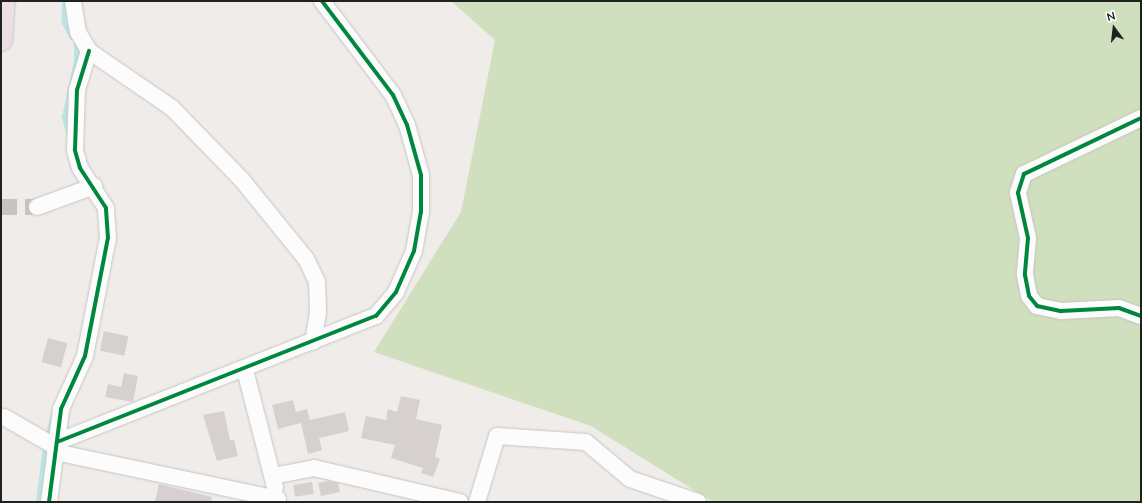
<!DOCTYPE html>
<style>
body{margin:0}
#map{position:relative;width:1142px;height:503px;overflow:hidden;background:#efecea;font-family:Mulish,sans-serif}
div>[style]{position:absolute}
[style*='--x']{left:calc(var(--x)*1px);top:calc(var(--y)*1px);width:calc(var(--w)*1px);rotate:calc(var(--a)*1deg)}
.forest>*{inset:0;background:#d0dfbd}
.stream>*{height:4.5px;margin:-2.25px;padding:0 2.25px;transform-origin:2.25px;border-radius:2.25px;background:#bae5e4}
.building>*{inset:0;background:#d6d1d0;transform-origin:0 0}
.minor-tunnel>*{height:16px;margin-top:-8px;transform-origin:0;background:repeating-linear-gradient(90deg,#c6c3c2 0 16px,transparent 0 24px)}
.roads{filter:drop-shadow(0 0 1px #c6c5c4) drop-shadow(0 0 1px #c6c5c4)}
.minor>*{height:16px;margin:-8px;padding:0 8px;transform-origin:8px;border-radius:8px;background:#fdfcfc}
.highway>*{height:22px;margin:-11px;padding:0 11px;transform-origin:11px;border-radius:11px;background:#ecdfe4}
.cycleway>*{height:4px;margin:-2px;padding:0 2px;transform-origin:2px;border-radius:2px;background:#00873e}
span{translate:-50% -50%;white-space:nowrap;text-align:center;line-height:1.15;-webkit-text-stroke:3px #fff;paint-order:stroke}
.frame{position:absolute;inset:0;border:2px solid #212121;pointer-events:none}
.north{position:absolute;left:1094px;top:8px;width:40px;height:40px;-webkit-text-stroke:3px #fff;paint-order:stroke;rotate:345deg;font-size:11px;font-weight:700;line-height:16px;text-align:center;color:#212121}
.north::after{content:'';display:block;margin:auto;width:14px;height:18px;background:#212121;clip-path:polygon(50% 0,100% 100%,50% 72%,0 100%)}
</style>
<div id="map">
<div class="forest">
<div style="clip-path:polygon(451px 1px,1141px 1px,1141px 502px,713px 502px,591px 426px,374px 352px,461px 212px,495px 40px)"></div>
</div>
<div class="stream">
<div style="--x:65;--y:1;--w:21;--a:93"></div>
<div style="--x:64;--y:22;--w:17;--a:62"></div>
<div style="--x:69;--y:135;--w:19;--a:-106"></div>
<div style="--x:64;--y:117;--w:58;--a:-78.1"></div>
<div style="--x:76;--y:60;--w:16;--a:-90"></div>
<div style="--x:38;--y:502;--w:56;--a:-82.9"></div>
<div style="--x:45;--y:446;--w:32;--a:-76"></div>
</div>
<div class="building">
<div style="left:104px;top:331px;width:25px;height:20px;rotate:12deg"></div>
<div style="left:48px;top:338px;width:20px;height:25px;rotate:15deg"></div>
<div style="clip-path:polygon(124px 373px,138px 376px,133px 402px,105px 397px,108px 384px,121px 387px)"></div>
<div style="clip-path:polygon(401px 396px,420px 400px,416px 419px,442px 425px,435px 457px,440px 459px,433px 477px,421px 473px,423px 468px,391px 458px,395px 445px,361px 438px,366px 416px,386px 420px,388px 409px,397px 412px)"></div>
<div style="clip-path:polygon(293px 400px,296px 412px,307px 409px,310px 420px,345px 412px,349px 431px,319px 438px,322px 450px,308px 454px,301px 423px,278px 429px,272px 405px)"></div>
<div style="clip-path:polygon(224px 411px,230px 440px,234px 440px,238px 456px,217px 461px,203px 415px)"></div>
<div style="clip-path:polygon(329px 481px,338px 483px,340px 492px,321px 496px,318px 483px)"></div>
<div style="left:312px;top:482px;width:12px;height:19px;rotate:81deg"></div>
<div style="clip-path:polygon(159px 484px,212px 497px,211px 502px,155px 502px)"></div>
</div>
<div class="minor-tunnel">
<div style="--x:1;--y:207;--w:36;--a:0"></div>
</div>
<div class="roads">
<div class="minor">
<div style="--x:73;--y:1;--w:31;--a:81"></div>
<div style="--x:78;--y:32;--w:22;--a:60"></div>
<div style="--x:89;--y:51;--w:101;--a:34.5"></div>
<div style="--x:172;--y:108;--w:100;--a:45.8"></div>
<div style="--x:242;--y:180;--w:102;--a:51"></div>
<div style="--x:306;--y:259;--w:25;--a:64"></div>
<div style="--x:317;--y:282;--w:30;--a:88"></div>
<div style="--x:318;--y:312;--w:30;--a:99"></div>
<div style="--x:1141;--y:118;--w:130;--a:154.4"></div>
<div style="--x:1024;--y:174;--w:20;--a:108"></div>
<div style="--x:1018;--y:193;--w:46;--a:77.5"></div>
<div style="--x:1028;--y:238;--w:37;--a:95"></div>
<div style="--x:1025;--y:275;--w:21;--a:79"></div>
<div style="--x:1029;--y:296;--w:13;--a:51"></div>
<div style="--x:1037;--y:306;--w:25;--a:12"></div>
<div style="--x:1061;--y:311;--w:58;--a:-3"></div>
<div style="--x:1119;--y:308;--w:23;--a:20"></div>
<div style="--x:37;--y:207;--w:61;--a:-20.2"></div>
<div style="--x:245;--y:370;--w:121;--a:75.6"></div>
<div style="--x:4;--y:417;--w:60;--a:30"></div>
<div style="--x:57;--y:442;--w:343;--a:-21.6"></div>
<div style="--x:376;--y:316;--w:31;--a:-50"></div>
<div style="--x:396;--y:292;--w:45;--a:-66.3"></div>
<div style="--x:414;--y:251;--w:40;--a:-80"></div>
<div style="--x:421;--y:212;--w:37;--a:-90"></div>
<div style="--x:421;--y:175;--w:52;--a:-105.6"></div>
<div style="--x:407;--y:125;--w:33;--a:-115"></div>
<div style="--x:393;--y:95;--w:118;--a:-127.1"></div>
<div style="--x:55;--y:452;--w:228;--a:11.9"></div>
<div style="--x:273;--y:476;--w:42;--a:-11"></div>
<div style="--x:314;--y:468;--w:150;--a:13.1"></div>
<div style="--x:49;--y:502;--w:94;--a:-82.6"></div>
<div style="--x:61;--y:409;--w:58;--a:-65.6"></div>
<div style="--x:85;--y:356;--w:120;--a:-79"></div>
<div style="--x:108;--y:238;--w:30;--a:-94"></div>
<div style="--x:106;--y:208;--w:48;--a:-123"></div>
<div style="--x:80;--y:168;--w:19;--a:-106"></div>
<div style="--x:75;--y:150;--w:60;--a:-88.1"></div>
<div style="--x:77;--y:90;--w:41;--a:-72.9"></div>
<div style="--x:477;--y:502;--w:69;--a:-73.1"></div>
<div style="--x:497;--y:436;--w:89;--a:3.9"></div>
<div style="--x:586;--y:442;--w:57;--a:40.1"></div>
<div style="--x:630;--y:479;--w:72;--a:18.7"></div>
</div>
<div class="highway">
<div style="--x:1;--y:40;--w:39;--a:-86"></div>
</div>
</div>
<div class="cycleway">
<div style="--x:1141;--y:118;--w:130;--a:154.4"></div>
<div style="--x:1024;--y:174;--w:20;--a:108"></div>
<div style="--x:1018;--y:193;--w:46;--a:77.5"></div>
<div style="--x:1028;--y:238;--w:37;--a:95"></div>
<div style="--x:1025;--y:275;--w:21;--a:79"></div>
<div style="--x:1029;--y:296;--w:13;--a:51"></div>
<div style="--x:1037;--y:306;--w:25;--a:12"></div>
<div style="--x:1061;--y:311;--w:58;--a:-3"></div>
<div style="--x:1119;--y:308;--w:23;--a:20"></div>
<div style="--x:57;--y:442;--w:343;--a:-21.6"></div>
<div style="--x:376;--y:316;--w:31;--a:-50"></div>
<div style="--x:396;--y:292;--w:45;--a:-66.3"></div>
<div style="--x:414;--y:251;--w:40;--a:-80"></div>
<div style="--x:421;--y:212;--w:37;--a:-90"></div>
<div style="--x:421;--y:175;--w:52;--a:-105.6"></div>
<div style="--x:407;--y:125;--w:33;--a:-115"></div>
<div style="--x:393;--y:95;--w:118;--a:-127.1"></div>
<div style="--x:49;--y:502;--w:94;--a:-82.6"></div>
<div style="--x:61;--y:409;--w:58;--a:-65.6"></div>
<div style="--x:85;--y:356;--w:120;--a:-79"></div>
<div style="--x:108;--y:238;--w:30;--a:-94"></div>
<div style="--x:106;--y:208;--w:48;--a:-123"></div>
<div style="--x:80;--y:168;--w:19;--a:-106"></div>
<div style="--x:75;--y:150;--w:60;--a:-88.1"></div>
<div style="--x:77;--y:90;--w:41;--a:-72.9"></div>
</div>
<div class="frame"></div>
<div class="north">N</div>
</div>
